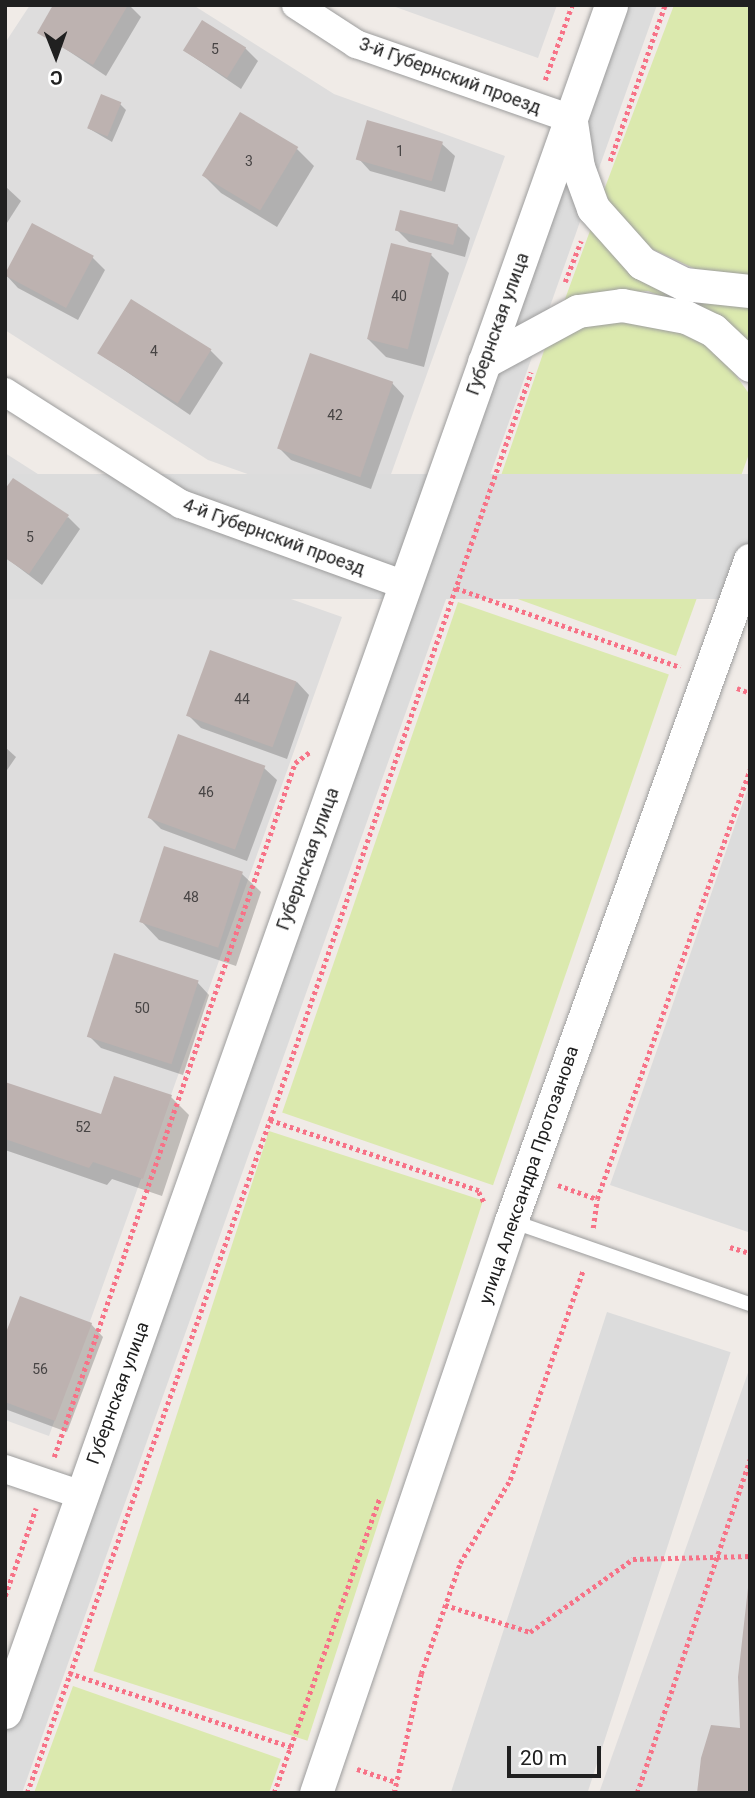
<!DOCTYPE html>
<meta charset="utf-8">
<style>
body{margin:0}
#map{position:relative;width:755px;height:1798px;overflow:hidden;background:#f0ebe7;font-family:Roboto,sans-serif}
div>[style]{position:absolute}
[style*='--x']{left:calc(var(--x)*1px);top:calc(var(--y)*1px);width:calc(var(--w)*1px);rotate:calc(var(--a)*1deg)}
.residential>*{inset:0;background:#dedddd}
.grass>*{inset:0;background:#dbe9ae;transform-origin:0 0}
.parking>*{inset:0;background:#dcdcdc;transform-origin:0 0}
.shadow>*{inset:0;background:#0003}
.building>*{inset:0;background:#bdb2b0;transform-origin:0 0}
.path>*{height:4.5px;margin-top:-2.25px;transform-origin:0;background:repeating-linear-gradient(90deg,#f77287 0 3.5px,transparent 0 7px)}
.roads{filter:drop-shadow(0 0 2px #9d9d9d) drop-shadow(0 0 2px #9d9d9d)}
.service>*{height:14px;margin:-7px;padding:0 7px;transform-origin:7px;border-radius:7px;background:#fff}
.minor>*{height:28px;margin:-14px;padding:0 14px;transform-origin:14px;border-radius:14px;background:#fff}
.tertiary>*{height:33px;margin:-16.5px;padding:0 16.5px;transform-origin:16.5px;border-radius:16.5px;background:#fff}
span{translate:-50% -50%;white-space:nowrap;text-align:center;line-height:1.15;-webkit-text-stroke:5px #fff;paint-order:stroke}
.number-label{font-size:14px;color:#474444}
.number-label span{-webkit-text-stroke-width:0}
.street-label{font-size:18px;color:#202020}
.frame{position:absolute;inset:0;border:7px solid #202020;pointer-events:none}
.north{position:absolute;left:21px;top:21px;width:70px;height:70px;-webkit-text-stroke:5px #fff;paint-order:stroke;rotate:179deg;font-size:19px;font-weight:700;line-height:28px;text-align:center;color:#202020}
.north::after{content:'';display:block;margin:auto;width:24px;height:32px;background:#202020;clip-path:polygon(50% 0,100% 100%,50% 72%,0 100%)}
.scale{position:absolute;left:507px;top:1746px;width:94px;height:32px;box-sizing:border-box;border:4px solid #202020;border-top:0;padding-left:9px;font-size:21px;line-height:24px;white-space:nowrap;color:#202020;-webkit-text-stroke:5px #fff;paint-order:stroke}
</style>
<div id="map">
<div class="residential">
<div style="clip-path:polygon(30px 5px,193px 5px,334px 94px,505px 156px,375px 519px,208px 460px,5px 330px,5px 43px)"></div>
<div style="clip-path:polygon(390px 5px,557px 5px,538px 58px)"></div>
<div style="clip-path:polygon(5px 453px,163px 554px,342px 617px,49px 1436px,5px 1420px)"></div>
<div style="clip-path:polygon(750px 1367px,750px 1793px,599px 1793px)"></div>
</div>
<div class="grass">
<div style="clip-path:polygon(674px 5px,750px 5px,750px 279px,702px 272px,639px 243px,616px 217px,604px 190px)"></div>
<div style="clip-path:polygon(591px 228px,652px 282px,720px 305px,750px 305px,750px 344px,719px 318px,648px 291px,596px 295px,561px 310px)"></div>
<div style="clip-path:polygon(618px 321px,659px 324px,697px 338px,724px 359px,750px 395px,750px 451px,676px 656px,465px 580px,546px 345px,581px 327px)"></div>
<div style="left:458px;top:602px;width:223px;height:540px;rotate:19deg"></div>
<div style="left:269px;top:1131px;width:225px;height:568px;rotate:18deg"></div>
<div style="clip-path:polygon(73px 1686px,281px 1759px,269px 1793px,34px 1793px)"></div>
</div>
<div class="parking">
<div style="clip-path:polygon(609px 5px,657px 5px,22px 1793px,5px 1793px,5px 1704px)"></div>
<div style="left:750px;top:474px;width:125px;height:1400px;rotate:90deg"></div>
<div style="clip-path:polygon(750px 782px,750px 1228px,748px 1232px,610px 1185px)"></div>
<div style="left:607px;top:1312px;width:130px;height:507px;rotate:18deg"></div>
</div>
<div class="shadow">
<div style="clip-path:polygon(56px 5px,129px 5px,141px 17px,106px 76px,40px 32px)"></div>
<div style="clip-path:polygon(245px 48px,258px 61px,241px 89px,185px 51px)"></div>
<div style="clip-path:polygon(120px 104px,126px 110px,112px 142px,88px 128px)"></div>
<div style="clip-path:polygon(368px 122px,442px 144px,455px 156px,445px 192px,370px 171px,358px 158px)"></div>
<div style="clip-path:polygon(296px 148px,314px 166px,277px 227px,221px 193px,203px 175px)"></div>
<div style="clip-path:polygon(5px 186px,21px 201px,5px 226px)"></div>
<div style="clip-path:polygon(458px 226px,470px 238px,465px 257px,409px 242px,397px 230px)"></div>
<div style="clip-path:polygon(431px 255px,449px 273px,424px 367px,386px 357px,368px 339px)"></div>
<div style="clip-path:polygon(92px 257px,105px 270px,78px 320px,18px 288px,6px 275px)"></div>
<div style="clip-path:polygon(210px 350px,223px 363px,190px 415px,99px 353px)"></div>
<div style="clip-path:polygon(392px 383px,404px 396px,371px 489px,291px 460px,279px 448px)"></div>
<div style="clip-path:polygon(68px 517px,80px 529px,42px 585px,5px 557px)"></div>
<div style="clip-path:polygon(297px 682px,309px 695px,287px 759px,201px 728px,189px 716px)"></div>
<div style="clip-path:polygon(5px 747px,16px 757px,5px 773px)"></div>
<div style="clip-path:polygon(264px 768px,277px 780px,247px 861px,161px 829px,149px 817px)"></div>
<div style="clip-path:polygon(242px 874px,261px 892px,236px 966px,159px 940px,141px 921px)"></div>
<div style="clip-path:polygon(197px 982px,209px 995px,183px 1075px,101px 1048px,88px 1035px)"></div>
<div style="clip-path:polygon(5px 1084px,102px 1116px,171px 1097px,189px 1115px,162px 1196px,112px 1179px,107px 1185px,5px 1150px)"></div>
<div style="clip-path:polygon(91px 1324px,103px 1337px,67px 1432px,5px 1409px,5px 1340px)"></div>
<div style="clip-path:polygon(750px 1591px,750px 1793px,740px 1677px)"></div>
</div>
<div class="building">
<div style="clip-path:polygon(53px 5px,128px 5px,93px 65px,37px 33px)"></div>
<div style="left:202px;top:20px;width:52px;height:36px;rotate:32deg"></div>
<div style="left:101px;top:94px;width:22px;height:37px;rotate:22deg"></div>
<div style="left:240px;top:112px;width:68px;height:74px;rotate:31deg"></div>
<div style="left:367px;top:120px;width:79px;height:41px;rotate:16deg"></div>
<div style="left:400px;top:210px;width:60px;height:21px;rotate:14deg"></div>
<div style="left:32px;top:223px;width:70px;height:59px;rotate:28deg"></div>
<div style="left:391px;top:243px;width:42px;height:99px;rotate:14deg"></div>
<div style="left:131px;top:299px;width:95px;height:64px;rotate:32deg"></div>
<div style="left:310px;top:353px;width:88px;height:101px;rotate:19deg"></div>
<div style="clip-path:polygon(13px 478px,69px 515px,29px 574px,5px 558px,5px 489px)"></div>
<div style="left:210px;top:650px;width:92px;height:70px;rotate:20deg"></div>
<div style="left:178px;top:734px;width:93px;height:89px;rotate:20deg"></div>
<div style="left:164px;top:846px;width:83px;height:80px;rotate:18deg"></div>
<div style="left:114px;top:953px;width:89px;height:88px;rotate:18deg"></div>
<div style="clip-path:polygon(114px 1076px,172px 1095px,143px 1179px,93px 1162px,89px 1168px,5px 1139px,5px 1082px,101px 1114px)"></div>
<div style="clip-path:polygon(20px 1296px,92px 1323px,55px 1421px,5px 1402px,5px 1335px)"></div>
<div style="clip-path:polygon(748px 1588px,750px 1793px,697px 1793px,701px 1758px,711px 1725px,740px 1728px,738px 1677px)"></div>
</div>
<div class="path">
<div style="--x:545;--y:80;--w:80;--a:-70.2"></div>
<div style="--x:610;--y:161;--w:165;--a:-70.6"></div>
<div style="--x:565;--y:282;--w:44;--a:-68.7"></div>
<div style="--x:456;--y:588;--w:238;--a:19.4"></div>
<div style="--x:737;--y:688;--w:14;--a:21"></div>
<div style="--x:270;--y:1120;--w:223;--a:18.6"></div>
<div style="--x:558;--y:1185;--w:41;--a:19.7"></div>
<div style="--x:479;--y:1192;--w:11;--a:63"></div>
<div style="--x:593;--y:1228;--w:29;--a:-82"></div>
<div style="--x:597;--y:1199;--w:456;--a:-70.4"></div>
<div style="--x:730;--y:1247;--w:21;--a:17"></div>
<div style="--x:54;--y:1457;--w:735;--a:-70.85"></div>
<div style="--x:295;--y:763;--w:20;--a:-37"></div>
<div style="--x:5;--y:1596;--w:93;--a:-70.6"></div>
<div style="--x:445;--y:1605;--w:89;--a:17.6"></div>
<div style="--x:530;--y:1632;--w:126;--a:-35.3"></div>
<div style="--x:633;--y:1559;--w:117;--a:-1.5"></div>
<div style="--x:69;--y:1673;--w:235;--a:18.4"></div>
<div style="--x:357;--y:1769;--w:41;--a:18.4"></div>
<div style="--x:27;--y:1793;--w:716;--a:-70.15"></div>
<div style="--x:270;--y:1120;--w:792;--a:-70.76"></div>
<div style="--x:274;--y:1793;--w:314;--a:-70.3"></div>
<div style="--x:394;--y:1793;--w:122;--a:-77.2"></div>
<div style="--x:421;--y:1674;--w:118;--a:-70.6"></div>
<div style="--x:460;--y:1563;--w:97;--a:-58.9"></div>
<div style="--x:510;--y:1480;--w:222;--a:-70.8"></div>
<div style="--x:637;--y:1793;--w:352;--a:-71.3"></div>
</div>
<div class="roads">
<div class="service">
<div style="--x:511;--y:1221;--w:253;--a:19.2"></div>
</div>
<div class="minor">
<div style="--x:296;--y:5;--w:72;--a:33"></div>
<div style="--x:356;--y:44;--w:228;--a:19.2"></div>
<div style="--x:5;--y:392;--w:209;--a:32.5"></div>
<div style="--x:181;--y:504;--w:238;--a:19.9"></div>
<div style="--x:5;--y:1469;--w:81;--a:18.7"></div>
</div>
<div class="tertiary">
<div style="--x:571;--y:122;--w:46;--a:81.2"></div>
<div style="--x:578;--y:167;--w:44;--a:69.9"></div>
<div style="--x:593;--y:208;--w:74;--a:48.3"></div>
<div style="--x:642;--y:263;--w:47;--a:26.6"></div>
<div style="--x:684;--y:284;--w:66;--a:6.1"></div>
<div style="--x:484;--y:362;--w:107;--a:-28.5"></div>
<div style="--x:578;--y:311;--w:44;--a:-7.8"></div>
<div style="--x:622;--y:305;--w:65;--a:10.6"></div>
<div style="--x:686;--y:317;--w:30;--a:26"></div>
<div style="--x:713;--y:330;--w:51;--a:43.4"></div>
<div style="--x:5;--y:1712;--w:1811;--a:-70.45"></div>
<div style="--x:316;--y:1793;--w:604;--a:-71.18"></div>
<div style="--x:511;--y:1221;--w:703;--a:-70.12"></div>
</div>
</div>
<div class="number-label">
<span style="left:215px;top:49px">5</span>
<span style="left:400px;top:151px">1</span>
<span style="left:249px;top:161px">3</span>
<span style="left:399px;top:296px">40</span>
<span style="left:154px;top:351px">4</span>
<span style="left:335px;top:415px">42</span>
<span style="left:30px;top:537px">5</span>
<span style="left:242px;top:699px">44</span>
<span style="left:206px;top:792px">46</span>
<span style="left:191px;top:897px">48</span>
<span style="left:142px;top:1008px">50</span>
<span style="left:83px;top:1127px">52</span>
<span style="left:40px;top:1369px">56</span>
</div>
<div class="street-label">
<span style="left:450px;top:76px;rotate:20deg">3-й Губернский проезд</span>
<span style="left:498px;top:324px;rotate:-70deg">Губернская улица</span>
<span style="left:274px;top:537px;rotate:20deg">4-й Губернский проезд</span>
<span style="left:308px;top:859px;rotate:-70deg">Губернская улица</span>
<span style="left:529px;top:1175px;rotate:-71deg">улица Александра Протозанова</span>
<span style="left:118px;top:1393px;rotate:-70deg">Губернская улица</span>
</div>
<div class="frame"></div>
<div class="north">С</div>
<div class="scale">20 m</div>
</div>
